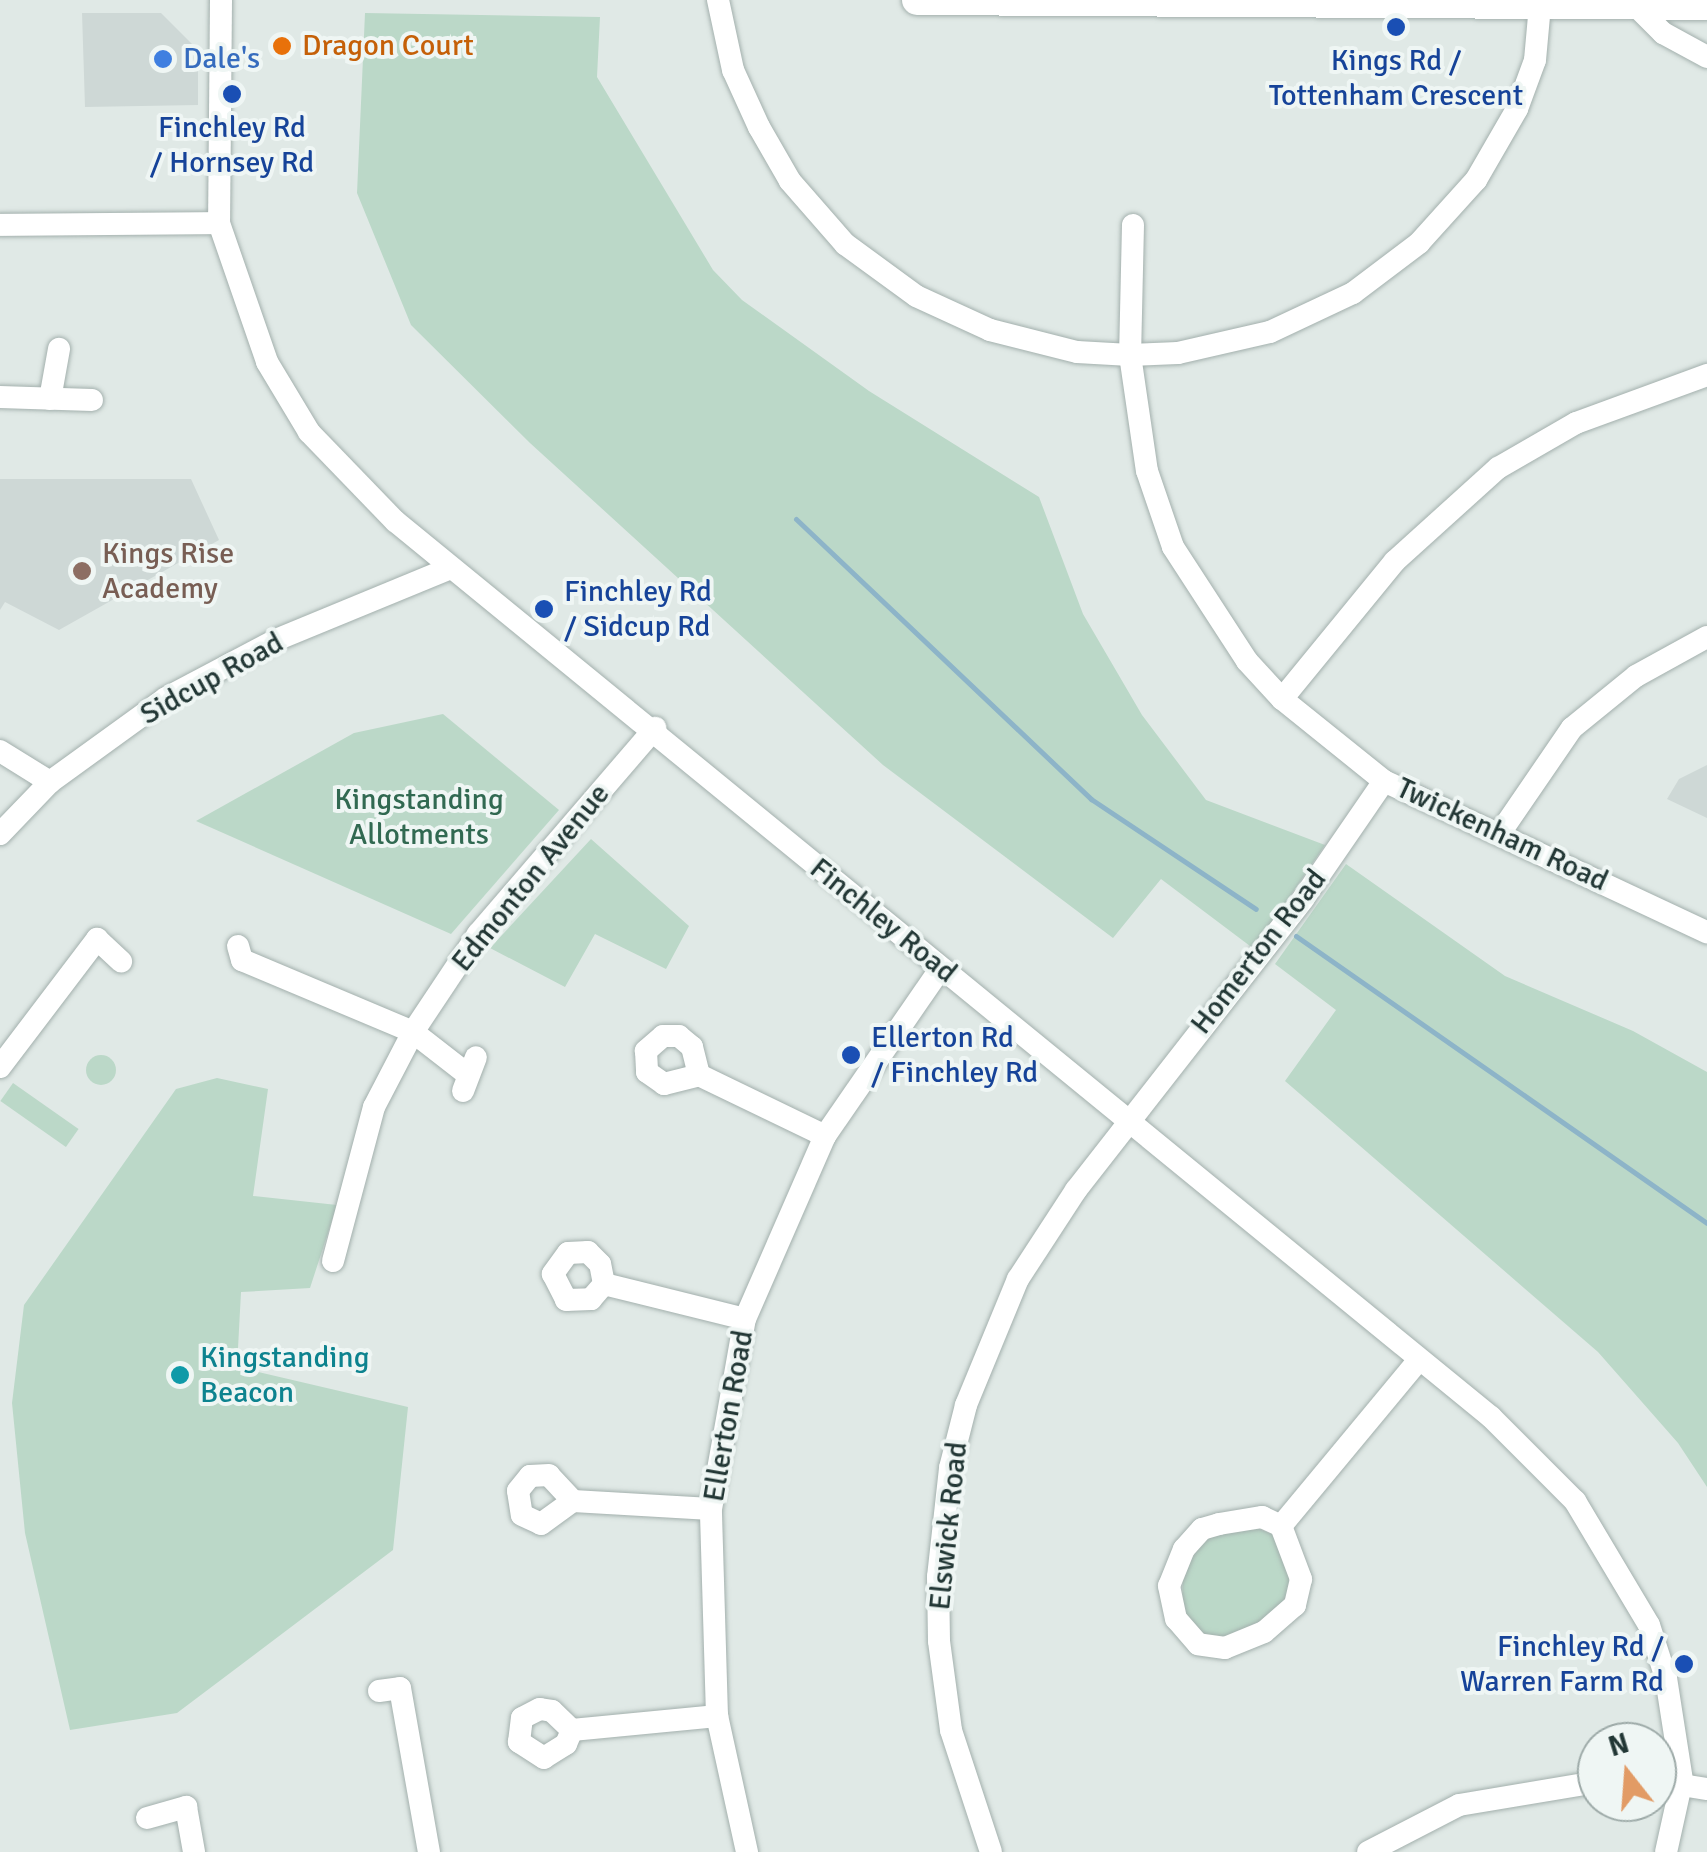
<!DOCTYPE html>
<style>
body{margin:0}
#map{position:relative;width:1707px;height:1852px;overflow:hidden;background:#e0e9e6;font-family:Signika,sans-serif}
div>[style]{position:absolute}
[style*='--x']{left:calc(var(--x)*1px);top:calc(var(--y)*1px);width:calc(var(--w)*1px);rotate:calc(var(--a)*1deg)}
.built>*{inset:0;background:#ced8d6}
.green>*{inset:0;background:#bbd8c8;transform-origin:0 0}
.round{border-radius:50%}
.stream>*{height:5px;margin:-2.5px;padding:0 2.5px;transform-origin:2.5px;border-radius:2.5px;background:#8db4c8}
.roads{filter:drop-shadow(0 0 2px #a3b0ad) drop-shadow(0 0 2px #a3b0ad)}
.street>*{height:22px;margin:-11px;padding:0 11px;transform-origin:11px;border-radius:11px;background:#fff}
.secondary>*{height:30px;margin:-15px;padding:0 15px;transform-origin:15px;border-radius:15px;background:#fff}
.dots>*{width:28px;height:28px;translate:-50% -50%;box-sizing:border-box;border:5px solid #eff6f4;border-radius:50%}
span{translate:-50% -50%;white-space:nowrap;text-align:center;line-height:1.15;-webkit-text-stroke:8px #eff6f4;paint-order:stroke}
.food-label{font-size:30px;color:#c56008}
.left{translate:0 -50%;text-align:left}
.shop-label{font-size:30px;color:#366cbe}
.transit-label{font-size:30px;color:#164399}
.right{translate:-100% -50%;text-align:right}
.education-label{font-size:30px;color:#785e54}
.street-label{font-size:30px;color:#223735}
.park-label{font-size:30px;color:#316951}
.culture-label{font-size:30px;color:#0d838f}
.north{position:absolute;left:1577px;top:1722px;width:100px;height:100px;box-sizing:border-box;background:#eff6f4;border:2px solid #9daaa8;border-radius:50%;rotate:343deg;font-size:28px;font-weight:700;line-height:40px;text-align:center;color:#223735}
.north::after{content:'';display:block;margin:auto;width:35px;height:45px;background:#e29b65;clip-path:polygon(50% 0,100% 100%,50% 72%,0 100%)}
</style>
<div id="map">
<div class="built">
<div style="clip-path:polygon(82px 13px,161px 13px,198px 50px,198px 105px,85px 107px)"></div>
<div style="clip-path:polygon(0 479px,191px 479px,219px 540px,59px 630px,5px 602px,0 610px)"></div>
<div style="clip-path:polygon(1707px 765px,1707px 818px,1667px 799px,1679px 779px)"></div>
</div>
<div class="green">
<div style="clip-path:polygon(365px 13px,600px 17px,597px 77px,713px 270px,742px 300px,869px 391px,1039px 497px,1083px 614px,1142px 715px,1206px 800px,1325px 845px,1254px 949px,1161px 879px,1113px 938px,883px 765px,530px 443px,411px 325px,357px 193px)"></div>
<div style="clip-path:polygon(443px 714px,559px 810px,451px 934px,196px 821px,354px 733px)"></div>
<div style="clip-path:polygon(591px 839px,689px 926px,666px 969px,595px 934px,565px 987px,490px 948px)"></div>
<div style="clip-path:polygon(1346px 864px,1505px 976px,1633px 1031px,1707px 1072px,1707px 1487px,1678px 1443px,1598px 1352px,1285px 1081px,1336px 1010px,1275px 964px)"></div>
<div class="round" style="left:86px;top:1055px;width:30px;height:30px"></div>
<div style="clip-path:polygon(217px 1078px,268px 1089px,253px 1196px,337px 1205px,310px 1288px,241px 1292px,237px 1367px,408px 1407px,393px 1550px,177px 1713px,70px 1730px,25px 1533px,12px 1403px,24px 1305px,176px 1089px)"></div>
<div style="left:13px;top:1083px;width:80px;height:22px;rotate:35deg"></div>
<div style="clip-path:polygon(1248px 1525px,1273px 1534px,1293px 1580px,1278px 1616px,1217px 1640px,1197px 1632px,1182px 1608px,1183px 1572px,1205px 1538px)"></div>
</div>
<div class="stream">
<div style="--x:796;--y:519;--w:407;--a:43.5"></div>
<div style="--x:1091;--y:799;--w:198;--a:33.7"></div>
<div style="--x:1296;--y:936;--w:501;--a:34.93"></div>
</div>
<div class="roads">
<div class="street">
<div style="--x:221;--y:0;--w:223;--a:90.5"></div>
<div style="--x:219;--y:223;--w:147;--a:70.9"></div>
<div style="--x:267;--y:362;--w:82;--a:59"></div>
<div style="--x:309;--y:432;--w:124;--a:46"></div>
<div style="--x:395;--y:521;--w:1416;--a:39.27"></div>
<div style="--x:1491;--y:1417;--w:119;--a:45"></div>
<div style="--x:1575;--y:1501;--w:144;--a:59.2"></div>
<div style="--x:1649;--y:1625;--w:56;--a:72.2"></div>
<div style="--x:1666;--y:1678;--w:103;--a:81.1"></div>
<div style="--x:1682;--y:1780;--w:74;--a:102.5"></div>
<div style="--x:718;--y:0;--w:72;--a:77.9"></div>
<div style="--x:733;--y:70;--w:63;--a:65.5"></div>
<div style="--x:759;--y:127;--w:62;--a:60.1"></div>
<div style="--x:790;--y:181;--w:84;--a:48.9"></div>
<div style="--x:845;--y:244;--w:88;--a:36.2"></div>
<div style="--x:916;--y:296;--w:81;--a:24.7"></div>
<div style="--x:990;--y:330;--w:90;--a:14.2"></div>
<div style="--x:1077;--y:352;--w:53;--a:3.2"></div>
<div style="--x:1130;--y:355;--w:48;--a:-2.4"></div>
<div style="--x:1178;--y:353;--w:94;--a:-12.9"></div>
<div style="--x:1270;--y:332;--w:92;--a:-25.2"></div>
<div style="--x:1353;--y:293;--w:83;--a:-37.1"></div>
<div style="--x:1419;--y:243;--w:85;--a:-47.9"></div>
<div style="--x:1476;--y:180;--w:82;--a:-60"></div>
<div style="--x:1517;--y:109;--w:52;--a:-69.8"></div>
<div style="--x:1535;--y:60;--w:55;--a:-84.8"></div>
<div style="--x:1635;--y:5;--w:40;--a:45"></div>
<div style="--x:1663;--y:33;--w:50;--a:28.6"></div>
<div style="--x:0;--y:225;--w:219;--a:-0.5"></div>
<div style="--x:1133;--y:225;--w:130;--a:91.3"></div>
<div style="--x:1130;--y:355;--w:117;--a:81.7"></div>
<div style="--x:1147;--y:471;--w:80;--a:71.1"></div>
<div style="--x:1173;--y:547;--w:136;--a:57"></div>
<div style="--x:1247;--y:661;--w:52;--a:47.4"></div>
<div style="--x:1282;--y:699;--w:131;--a:38.8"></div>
<div style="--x:1384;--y:781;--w:357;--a:25.1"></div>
<div style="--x:0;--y:397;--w:92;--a:1.9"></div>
<div style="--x:50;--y:399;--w:51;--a:-79.8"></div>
<div style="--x:1282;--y:699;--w:178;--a:-50.7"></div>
<div style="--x:1395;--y:561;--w:139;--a:-42.1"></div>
<div style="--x:1498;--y:468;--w:90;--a:-30"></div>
<div style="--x:1576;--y:423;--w:140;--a:-20.1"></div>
<div style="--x:0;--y:751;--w:59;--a:31.8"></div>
<div style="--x:1500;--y:833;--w:127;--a:-55.6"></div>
<div style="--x:1572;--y:728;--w:82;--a:-39.1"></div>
<div style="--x:1636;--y:676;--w:81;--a:-28.8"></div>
<div style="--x:0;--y:834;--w:72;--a:-46.1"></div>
<div style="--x:50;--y:782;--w:143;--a:-35.9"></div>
<div style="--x:166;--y:698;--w:124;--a:-27.8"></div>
<div style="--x:276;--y:640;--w:189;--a:-22.4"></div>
<div style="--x:238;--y:946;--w:15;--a:74"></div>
<div style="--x:242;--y:960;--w:186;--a:22.8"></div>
<div style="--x:413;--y:1032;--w:68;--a:37.9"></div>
<div style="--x:0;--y:1067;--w:161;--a:-52.8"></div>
<div style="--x:97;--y:939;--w:33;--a:43"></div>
<div style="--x:699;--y:1075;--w:29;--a:-104"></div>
<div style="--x:692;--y:1047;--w:17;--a:-140"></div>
<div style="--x:679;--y:1036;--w:16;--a:180"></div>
<div style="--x:663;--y:1036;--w:23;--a:139"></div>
<div style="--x:646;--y:1051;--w:21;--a:87"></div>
<div style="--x:647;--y:1072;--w:21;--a:35"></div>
<div style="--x:664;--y:1084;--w:36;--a:-14"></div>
<div style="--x:699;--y:1075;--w:140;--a:25.8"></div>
<div style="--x:463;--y:1091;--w:36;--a:-69"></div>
<div style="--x:333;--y:1261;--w:159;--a:-75.1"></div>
<div style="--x:374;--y:1107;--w:85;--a:-62.5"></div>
<div style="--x:413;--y:1032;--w:118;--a:-56.4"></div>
<div style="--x:478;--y:934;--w:272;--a:-49.3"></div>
<div style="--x:604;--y:1284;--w:20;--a:-101"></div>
<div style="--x:600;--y:1264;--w:17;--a:-135"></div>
<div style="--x:588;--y:1252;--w:20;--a:177"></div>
<div style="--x:568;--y:1253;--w:26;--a:126"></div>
<div style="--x:553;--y:1274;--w:29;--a:63"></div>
<div style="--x:566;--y:1300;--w:25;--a:-2"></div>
<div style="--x:591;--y:1299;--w:20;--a:-49"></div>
<div style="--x:604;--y:1284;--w:145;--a:13.9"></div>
<div style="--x:573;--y:1501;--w:35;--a:-133"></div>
<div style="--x:549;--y:1475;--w:19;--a:177"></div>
<div style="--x:530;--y:1476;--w:19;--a:129"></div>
<div style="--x:518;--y:1491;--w:24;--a:81"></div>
<div style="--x:522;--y:1515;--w:21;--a:25"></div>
<div style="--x:541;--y:1524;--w:39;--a:-36"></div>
<div style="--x:573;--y:1501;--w:138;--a:3.3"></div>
<div style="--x:1281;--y:1526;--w:57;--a:69.3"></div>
<div style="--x:1301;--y:1579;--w:27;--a:103"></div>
<div style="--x:1295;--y:1605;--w:41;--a:138.9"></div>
<div style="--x:1264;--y:1632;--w:42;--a:157.7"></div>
<div style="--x:1225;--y:1648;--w:27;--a:-172"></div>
<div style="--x:1198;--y:1644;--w:33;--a:-131"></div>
<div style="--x:1176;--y:1619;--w:34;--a:-102"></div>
<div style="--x:1169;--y:1586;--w:40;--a:-68"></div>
<div style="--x:1184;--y:1549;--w:27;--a:-48"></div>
<div style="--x:1202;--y:1529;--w:18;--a:-16"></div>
<div style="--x:1219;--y:1524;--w:44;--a:-9.2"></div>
<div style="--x:1262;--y:1517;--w:21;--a:25"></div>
<div style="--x:1281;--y:1526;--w:216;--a:-50.3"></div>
<div style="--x:379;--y:1691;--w:21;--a:-8"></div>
<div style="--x:400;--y:1688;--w:167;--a:80"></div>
<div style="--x:572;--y:1730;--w:15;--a:113"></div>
<div style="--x:566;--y:1744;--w:26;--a:148"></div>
<div style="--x:544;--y:1758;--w:30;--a:-147"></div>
<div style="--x:519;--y:1742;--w:24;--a:-83"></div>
<div style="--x:522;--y:1718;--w:20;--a:-27"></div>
<div style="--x:540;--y:1709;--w:12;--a:9"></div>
<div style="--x:552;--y:1711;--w:28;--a:44"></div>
<div style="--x:572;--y:1730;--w:146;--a:-5.5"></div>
<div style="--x:1657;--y:1781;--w:51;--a:9.1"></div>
<div style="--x:147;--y:1818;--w:41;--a:-15.8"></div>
<div style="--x:186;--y:1807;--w:46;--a:79.9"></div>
<div style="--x:747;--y:1852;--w:139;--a:-102.4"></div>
<div style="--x:717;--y:1716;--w:207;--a:-91.7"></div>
<div style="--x:711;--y:1509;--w:193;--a:-79.9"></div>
<div style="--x:745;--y:1319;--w:200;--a:-66.4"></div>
<div style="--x:825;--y:1136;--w:204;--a:-55.4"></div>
<div style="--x:991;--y:1852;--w:128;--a:-108.2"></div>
<div style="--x:951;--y:1730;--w:90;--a:-97.7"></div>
<div style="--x:939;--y:1641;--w:64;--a:-90.9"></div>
<div style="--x:938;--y:1577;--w:110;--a:-83.7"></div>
<div style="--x:950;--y:1468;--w:65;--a:-75.7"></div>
<div style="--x:966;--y:1405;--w:136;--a:-67.6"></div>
<div style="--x:1018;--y:1279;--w:106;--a:-56.9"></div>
<div style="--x:1076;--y:1190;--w:369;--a:-52"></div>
<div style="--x:1303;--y:899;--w:143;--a:-55.5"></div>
<div style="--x:1368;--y:1852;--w:102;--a:-27.3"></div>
<div style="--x:1459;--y:1805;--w:140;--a:-9.5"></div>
</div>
<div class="secondary">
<div style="--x:917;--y:0;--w:790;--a:0.36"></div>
</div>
</div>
<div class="dots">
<div style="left:1396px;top:27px;background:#1a4fb4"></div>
<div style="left:282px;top:46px;background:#e8710a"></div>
<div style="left:163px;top:59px;background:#3f7fe0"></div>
<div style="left:232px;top:94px;background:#1a4fb4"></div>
<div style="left:82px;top:571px;background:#8d6e63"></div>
<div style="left:544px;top:609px;background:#1a4fb4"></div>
<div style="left:851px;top:1055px;background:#1a4fb4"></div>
<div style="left:180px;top:1375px;background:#0f9aa8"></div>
<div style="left:1684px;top:1664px;background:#1a4fb4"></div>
</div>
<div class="food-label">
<span class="left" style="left:302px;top:46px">Dragon Court</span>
</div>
<div class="shop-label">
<span class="left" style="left:183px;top:59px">Dale's</span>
</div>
<div class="transit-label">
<span style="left:1396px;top:78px">Kings Rd /<br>Tottenham Crescent</span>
<span style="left:232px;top:145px">Finchley Rd<br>/ Hornsey Rd</span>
<span class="left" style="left:564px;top:609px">Finchley Rd<br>/ Sidcup Rd</span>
<span class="left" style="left:871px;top:1055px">Ellerton Rd<br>/ Finchley Rd</span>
<span class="right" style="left:1664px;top:1664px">Finchley Rd /<br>Warren Farm Rd</span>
</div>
<div class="education-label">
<span class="left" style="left:102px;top:571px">Kings Rise<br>Academy</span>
</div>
<div class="street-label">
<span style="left:212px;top:679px;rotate:-29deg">Sidcup Road</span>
<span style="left:1502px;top:835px;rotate:25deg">Twickenham Road</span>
<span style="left:531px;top:878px;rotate:-51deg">Edmonton Avenue</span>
<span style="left:883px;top:921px;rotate:39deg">Finchley Road</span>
<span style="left:1259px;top:952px;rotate:-52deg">Homerton Road</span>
<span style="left:729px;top:1416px;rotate:-80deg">Ellerton Road</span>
<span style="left:949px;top:1526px;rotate:-84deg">Elswick Road</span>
</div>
<div class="park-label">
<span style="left:419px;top:817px">Kingstanding<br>Allotments</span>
</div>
<div class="culture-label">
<span class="left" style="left:200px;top:1375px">Kingstanding<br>Beacon</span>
</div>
<div class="north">N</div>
</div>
